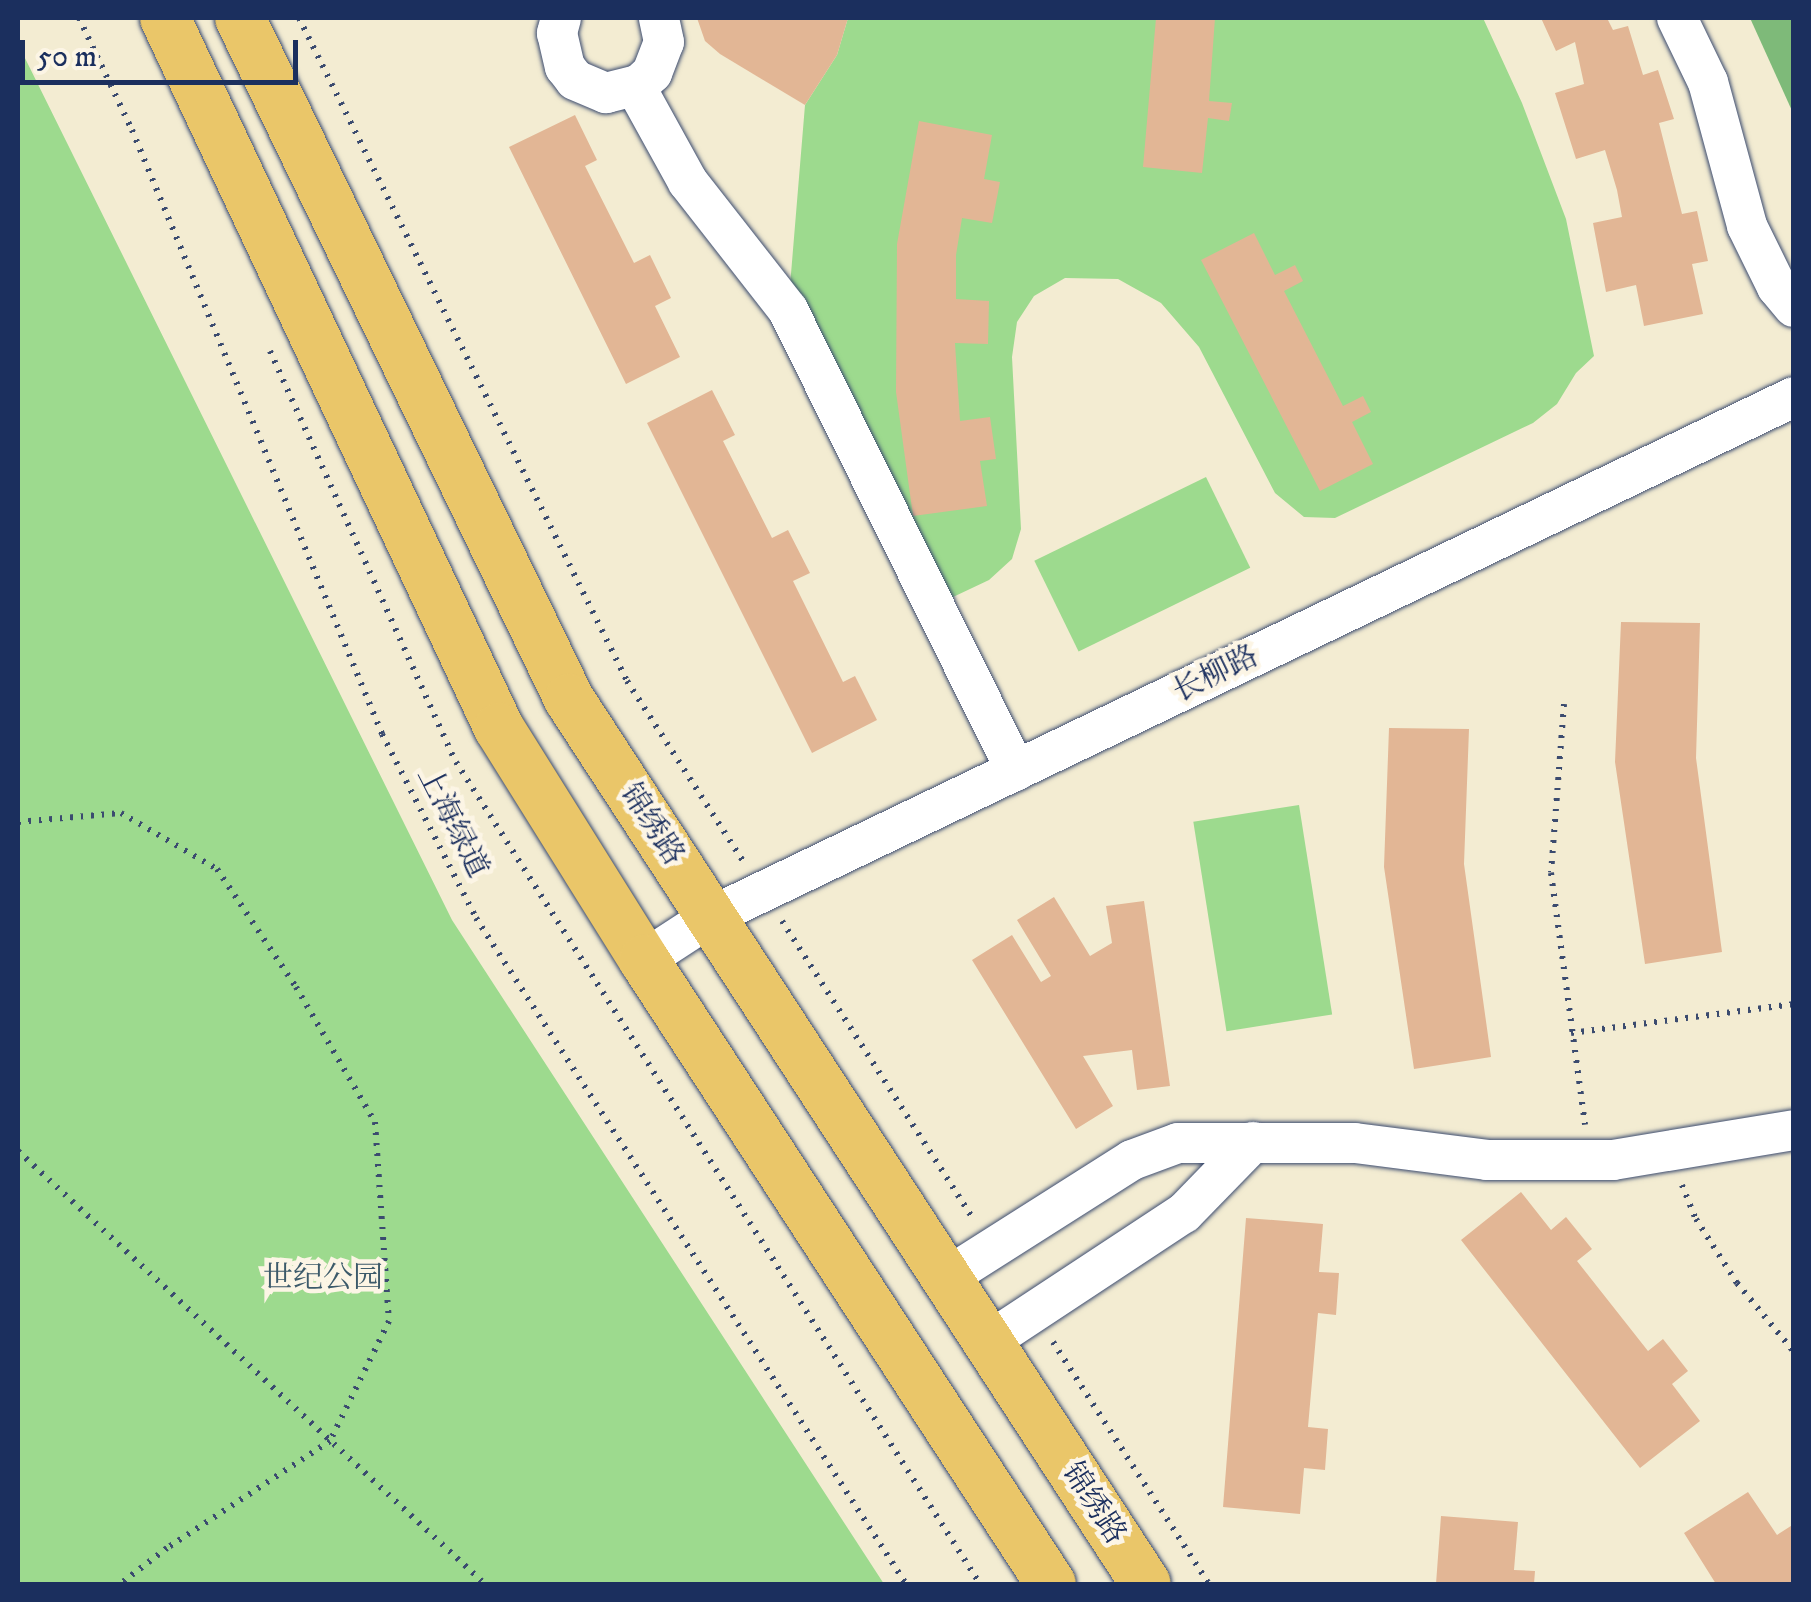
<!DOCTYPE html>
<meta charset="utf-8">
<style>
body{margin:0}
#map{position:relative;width:1811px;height:1602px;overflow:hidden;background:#f3ecd2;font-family:"IM FELL DW Pica","Noto Serif SC",serif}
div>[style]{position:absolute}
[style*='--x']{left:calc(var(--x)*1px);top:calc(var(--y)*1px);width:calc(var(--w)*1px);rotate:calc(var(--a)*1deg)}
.green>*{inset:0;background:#9dda8e;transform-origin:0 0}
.forest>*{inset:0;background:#7eba79}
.building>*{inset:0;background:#e2b695}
.path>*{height:6px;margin-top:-3px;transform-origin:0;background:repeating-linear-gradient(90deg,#3b4b6f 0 2.5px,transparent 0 10.5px)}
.roads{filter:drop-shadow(0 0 2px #3b4b6f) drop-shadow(0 0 2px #3b4b6f)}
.minor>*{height:40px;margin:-20px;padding:0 20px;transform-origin:20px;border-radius:20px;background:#fff}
.major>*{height:50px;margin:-25px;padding:0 25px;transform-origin:25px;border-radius:25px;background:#eac669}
span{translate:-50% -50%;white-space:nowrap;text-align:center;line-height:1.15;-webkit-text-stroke:9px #fcf5e5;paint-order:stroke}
.street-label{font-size:30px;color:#1b2f5e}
.park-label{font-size:30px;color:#3c5a6a}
.frame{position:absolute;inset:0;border:20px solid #1b2f5e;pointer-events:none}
.scale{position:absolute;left:20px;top:40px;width:278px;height:45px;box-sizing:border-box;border:5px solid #1b2f5e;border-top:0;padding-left:12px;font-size:30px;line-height:35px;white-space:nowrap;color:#1b2f5e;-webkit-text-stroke:8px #fcf5e5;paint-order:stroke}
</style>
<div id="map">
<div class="green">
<div style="clip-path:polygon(848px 18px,1483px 18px,1522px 103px,1566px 219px,1594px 356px,1576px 373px,1557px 404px,1533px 423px,1335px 518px,1304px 517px,1275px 493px,1199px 347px,1161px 303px,1118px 279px,1065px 278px,1034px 296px,1017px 322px,1012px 357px,1021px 529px,1012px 559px,989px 580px,934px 606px,788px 310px,805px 105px,837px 55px)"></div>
<div style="clip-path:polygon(18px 44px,452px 920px,884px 1584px,18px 1584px)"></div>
<div style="left:1206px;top:477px;width:101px;height:191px;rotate:64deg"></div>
<div style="left:1299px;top:805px;width:212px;height:107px;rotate:81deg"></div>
</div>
<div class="forest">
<div style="clip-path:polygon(1750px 18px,1793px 18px,1793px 113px)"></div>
</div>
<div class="building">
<div style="clip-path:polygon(697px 18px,848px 18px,837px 55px,805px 105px,720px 54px,705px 41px)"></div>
<div style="clip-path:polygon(1156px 18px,1215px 18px,1209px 101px,1232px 103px,1229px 121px,1208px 118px,1202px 173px,1143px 167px)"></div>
<div style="clip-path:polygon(1541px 18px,1607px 18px,1613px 30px,1628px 26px,1643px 75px,1658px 70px,1674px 119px,1659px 123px,1682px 214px,1697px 211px,1708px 261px,1692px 264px,1703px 314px,1644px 326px,1636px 285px,1606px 292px,1593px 223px,1622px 217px,1617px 190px,1605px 150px,1576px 159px,1555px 93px,1584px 84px,1575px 42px,1556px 51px)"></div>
<div style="clip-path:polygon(575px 115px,597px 160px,585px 166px,634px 263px,650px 255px,671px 298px,655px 306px,680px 357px,626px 384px,509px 147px)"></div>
<div style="clip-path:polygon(919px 121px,992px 135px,984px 179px,1000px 182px,992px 223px,962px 218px,956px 255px,956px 299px,989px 301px,988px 344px,955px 343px,960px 421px,990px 417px,996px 459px,980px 461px,987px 506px,913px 516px,896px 392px,897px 244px)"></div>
<div style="clip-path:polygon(1254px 233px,1275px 275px,1295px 265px,1303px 281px,1284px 291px,1343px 406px,1363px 396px,1371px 412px,1352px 422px,1373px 464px,1320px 491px,1201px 260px)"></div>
<div style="clip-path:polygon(712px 390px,735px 435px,723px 441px,772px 538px,788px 530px,810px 573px,793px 581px,843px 682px,855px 676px,877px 720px,812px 753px,647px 423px)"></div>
<div style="clip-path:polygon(1621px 622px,1700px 623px,1696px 758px,1722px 952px,1645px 964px,1615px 762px)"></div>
<div style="clip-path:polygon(1389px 728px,1469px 729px,1464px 864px,1491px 1057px,1414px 1069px,1384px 867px)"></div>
<div style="clip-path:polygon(1054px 897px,1090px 956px,1112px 943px,1106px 906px,1144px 901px,1170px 1086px,1137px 1090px,1132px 1050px,1083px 1056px,1113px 1106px,1076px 1129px,972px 960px,1012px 935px,1041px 982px,1051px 976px,1017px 920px)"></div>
<div style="clip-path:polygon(1521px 1192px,1551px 1230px,1566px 1217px,1592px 1249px,1577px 1261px,1648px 1351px,1663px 1339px,1688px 1371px,1672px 1384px,1700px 1421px,1640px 1468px,1461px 1240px)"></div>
<div style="clip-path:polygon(1246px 1218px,1323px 1224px,1319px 1272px,1339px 1273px,1336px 1315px,1318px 1313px,1308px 1427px,1328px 1429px,1325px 1470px,1304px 1468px,1300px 1514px,1223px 1507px)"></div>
<div style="clip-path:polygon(1748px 1492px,1777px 1535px,1794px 1524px,1794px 1584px,1716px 1584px,1684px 1533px)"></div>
<div style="clip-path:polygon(1441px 1516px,1518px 1522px,1514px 1570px,1535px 1571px,1534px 1584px,1436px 1584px)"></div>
</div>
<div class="path">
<div style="--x:79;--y:18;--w:124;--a:64.7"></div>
<div style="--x:132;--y:130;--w:654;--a:67.51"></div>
<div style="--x:382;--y:734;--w:207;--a:62.9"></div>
<div style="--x:476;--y:918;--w:793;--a:57.15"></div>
<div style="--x:299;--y:18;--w:740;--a:63.68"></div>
<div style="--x:627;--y:681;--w:214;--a:57.2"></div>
<div style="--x:270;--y:351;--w:451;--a:65.7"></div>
<div style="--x:456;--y:762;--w:975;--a:57.48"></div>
<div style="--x:1564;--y:704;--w:169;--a:94.4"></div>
<div style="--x:1551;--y:873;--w:254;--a:82.3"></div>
<div style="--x:18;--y:822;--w:103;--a:-5"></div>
<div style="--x:121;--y:813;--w:111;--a:30.3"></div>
<div style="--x:217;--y:869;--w:142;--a:56.2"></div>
<div style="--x:296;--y:987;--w:156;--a:59.7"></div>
<div style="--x:375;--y:1122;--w:199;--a:86"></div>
<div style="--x:389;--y:1321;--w:134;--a:116.2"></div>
<div style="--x:330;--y:1441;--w:195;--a:146.7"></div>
<div style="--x:167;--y:1548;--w:59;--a:142.5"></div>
<div style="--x:782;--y:921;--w:353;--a:57.3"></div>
<div style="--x:1571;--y:1033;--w:225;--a:-7.4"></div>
<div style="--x:18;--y:1151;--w:637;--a:42.84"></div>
<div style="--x:1682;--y:1185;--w:37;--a:68"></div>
<div style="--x:1696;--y:1219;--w:76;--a:57.4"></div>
<div style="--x:1737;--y:1283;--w:89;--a:50.4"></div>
<div style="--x:1053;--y:1342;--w:288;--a:57.2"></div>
</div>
<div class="roads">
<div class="minor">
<div style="--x:561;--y:18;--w:16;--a:105"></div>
<div style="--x:557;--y:33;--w:35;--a:77"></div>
<div style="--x:565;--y:67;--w:16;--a:52"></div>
<div style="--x:575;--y:80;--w:34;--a:23"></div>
<div style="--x:606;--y:93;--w:34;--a:-14"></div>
<div style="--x:639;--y:85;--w:18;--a:-43"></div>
<div style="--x:652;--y:73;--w:33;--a:-69"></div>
<div style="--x:664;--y:42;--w:25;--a:-102"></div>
<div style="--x:1677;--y:18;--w:71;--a:64.2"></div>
<div style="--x:1708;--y:82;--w:149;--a:74.8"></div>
<div style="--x:1747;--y:226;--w:68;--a:63.8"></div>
<div style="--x:1777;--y:287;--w:26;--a:50"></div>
<div style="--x:635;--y:86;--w:110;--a:61.1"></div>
<div style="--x:688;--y:182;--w:162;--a:52"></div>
<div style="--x:788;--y:310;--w:514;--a:63.68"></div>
<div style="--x:644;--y:960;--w:79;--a:-33.1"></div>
<div style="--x:710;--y:917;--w:1202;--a:-25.63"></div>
<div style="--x:946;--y:1278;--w:220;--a:-32.4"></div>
<div style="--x:1132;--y:1160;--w:49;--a:-20.3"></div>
<div style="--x:1178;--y:1143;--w:177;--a:0"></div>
<div style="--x:1355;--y:1143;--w:133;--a:7.3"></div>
<div style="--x:1487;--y:1160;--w:126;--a:0"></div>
<div style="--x:1613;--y:1160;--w:183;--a:-9.4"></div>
<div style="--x:988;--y:1342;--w:235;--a:-33.4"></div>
<div style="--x:1184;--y:1213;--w:99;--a:-45.8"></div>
</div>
<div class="major">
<div style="--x:165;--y:18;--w:785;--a:64.81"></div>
<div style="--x:499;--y:728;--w:274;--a:58"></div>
<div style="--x:644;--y:960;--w:745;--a:56.89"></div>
<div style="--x:240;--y:18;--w:756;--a:64.21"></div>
<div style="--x:569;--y:699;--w:1056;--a:56.9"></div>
</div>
</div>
<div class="street-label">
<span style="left:1216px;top:675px;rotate:-26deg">长柳路</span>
<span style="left:452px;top:823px;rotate:63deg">上海绿道</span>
<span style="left:651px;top:825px;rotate:57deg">锦绣路</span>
<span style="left:1093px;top:1504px;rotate:57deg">锦绣路</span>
</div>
<div class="park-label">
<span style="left:323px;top:1279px">世纪公园</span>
</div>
<div class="frame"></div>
<div class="scale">50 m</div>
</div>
